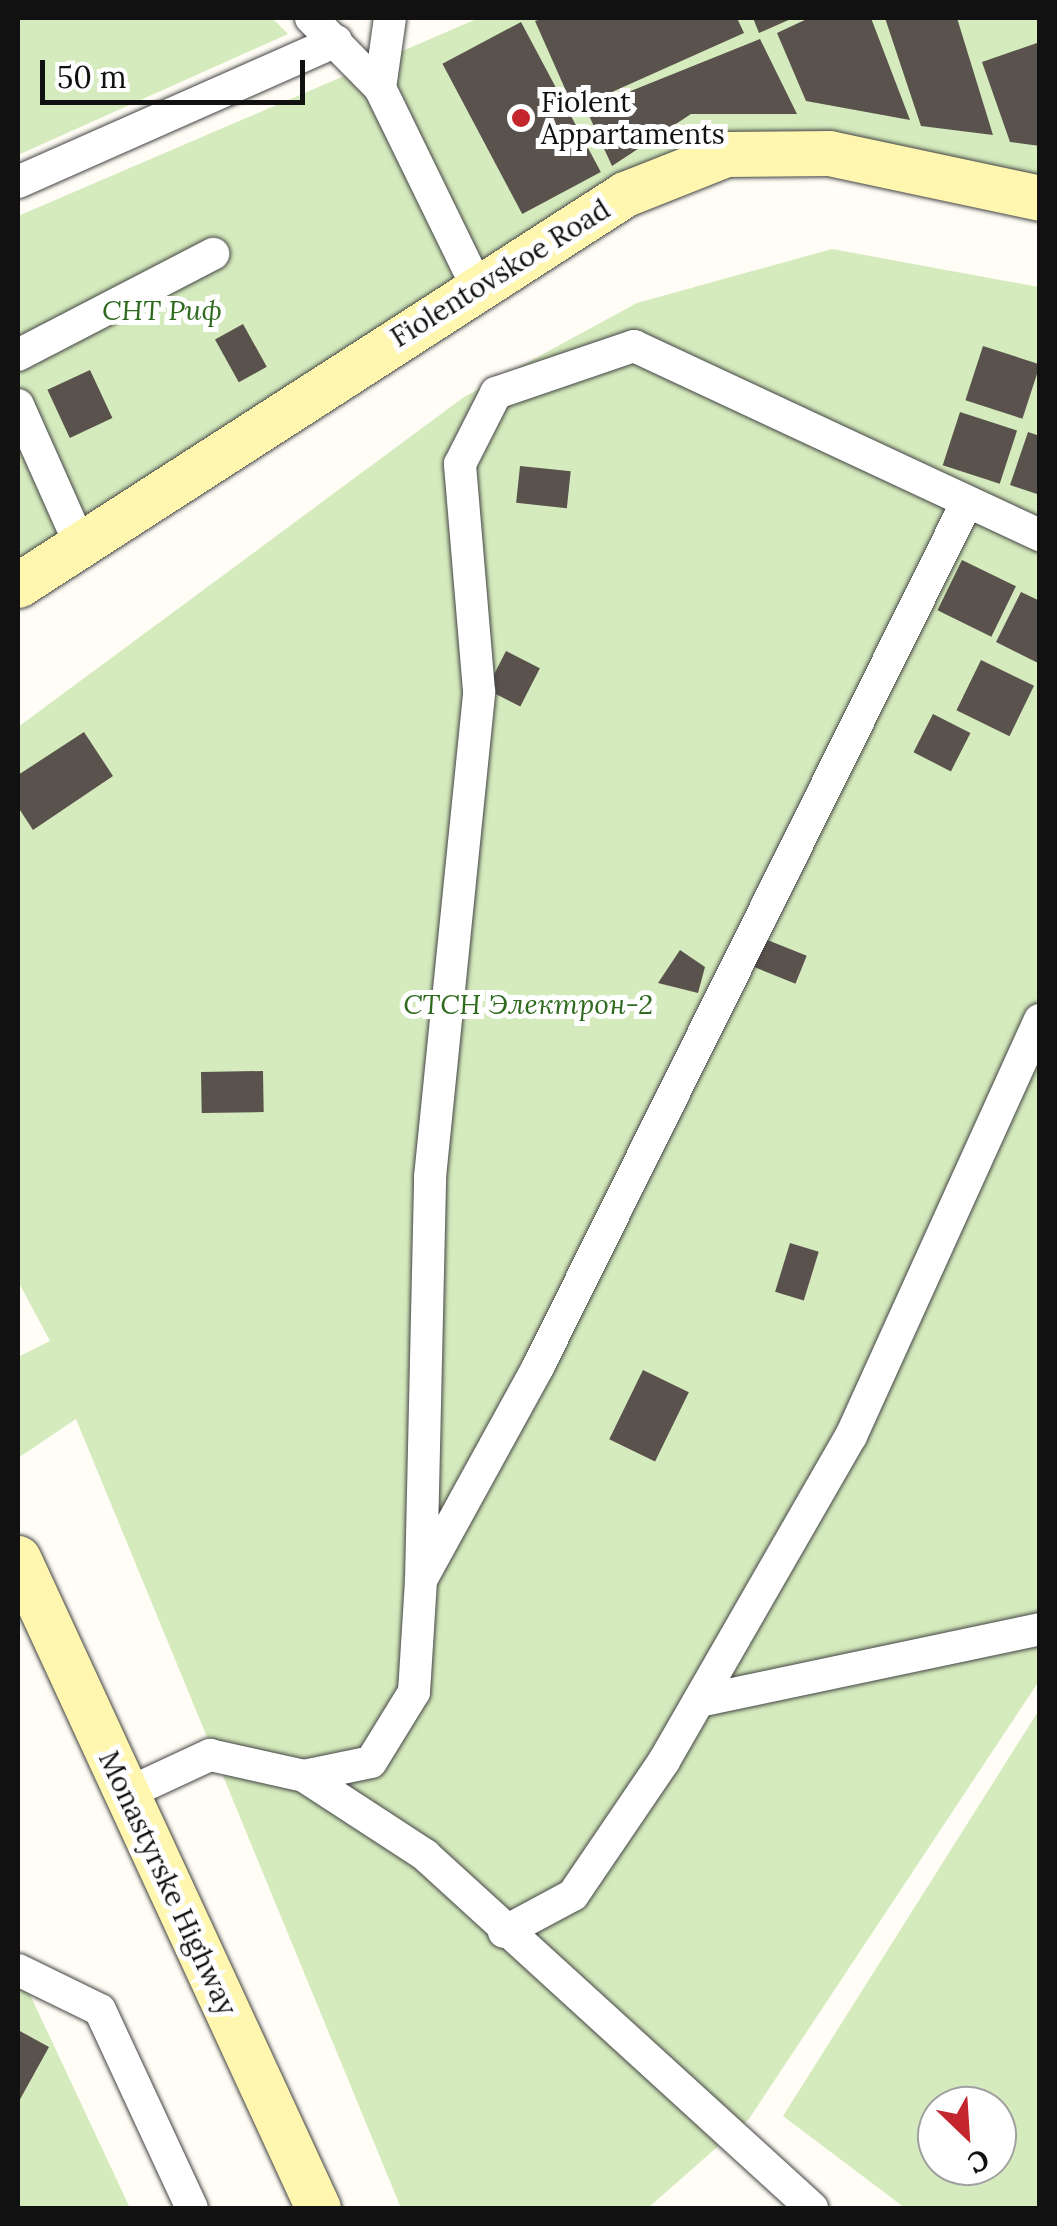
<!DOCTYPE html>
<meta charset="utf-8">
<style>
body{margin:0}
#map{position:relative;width:1057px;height:2226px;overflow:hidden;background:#fffdf5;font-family:Lora,serif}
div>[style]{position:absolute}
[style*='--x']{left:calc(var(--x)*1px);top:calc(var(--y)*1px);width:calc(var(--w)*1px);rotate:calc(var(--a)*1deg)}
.green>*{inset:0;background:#d5ebbd}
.building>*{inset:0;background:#5a524d;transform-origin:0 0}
.roads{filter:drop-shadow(0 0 2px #444) drop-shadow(0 0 2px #444)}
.street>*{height:32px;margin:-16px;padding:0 16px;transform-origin:16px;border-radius:16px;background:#fff}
.secondary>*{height:45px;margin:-22.5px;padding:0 22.5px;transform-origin:22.5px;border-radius:22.5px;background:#fff6b0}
.dots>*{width:28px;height:28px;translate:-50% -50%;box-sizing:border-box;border:5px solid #fff;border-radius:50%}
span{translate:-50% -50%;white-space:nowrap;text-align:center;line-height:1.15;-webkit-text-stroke:10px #fff;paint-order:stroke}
.poi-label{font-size:28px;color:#111}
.left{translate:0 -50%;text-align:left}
.street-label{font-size:28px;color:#111}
.park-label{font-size:28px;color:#2f6b1f;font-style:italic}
.frame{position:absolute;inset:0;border:20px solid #111;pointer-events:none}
.north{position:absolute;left:917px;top:2086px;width:100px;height:100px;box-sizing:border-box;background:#fff;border:2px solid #a0a0a0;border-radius:50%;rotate:155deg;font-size:28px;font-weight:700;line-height:40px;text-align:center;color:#111}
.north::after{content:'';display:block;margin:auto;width:35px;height:45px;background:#c4262e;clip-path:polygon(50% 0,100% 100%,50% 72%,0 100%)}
.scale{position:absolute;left:40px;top:60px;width:265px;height:45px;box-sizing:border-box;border:5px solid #111;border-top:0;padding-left:12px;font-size:30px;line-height:35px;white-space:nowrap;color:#111;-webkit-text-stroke:8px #fff;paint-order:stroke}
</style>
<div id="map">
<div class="green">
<div style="clip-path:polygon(18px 18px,272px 18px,288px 34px,18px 155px)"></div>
<div style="clip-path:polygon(479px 18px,1039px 18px,1039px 183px,708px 142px,18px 568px,18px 216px)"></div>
<div style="clip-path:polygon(832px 249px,1039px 287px,1039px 1681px,749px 2119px,648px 2208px,401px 2208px,76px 1419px,18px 1458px,18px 1357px,50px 1341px,18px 1281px,18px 727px,464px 397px,637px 303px)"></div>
<div style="clip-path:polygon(evenodd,1039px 1710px,1039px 2208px,905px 2208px,783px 2116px,1039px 1710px,997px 2106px,997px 2166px,937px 2166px,937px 2106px,997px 2106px)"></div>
<div style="clip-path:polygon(18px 1969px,130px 2208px,18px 2208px)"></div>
</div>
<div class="building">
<div style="clip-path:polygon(544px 18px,737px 18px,744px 33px,574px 109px,535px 21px)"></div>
<div style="clip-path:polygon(753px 18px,793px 18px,759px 33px)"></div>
<div style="clip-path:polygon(809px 18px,871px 18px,910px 120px,806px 101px,777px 33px)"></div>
<div style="clip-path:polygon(885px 18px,957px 18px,993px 135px,921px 126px)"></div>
<div style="left:521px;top:22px;width:170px;height:89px;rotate:62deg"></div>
<div style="clip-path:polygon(760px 39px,797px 114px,691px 114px,612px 166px,586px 109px)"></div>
<div style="clip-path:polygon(1040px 42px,1040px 146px,1010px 142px,982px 62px)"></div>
<div style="left:243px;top:324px;width:49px;height:32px;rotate:61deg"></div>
<div style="left:983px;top:346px;width:60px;height:57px;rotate:18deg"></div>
<div style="left:90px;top:370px;width:53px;height:47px;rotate:65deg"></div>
<div style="left:960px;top:412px;width:60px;height:56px;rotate:18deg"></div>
<div style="clip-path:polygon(1028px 432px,1040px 436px,1040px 495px,1010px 485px)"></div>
<div style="left:520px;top:466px;width:51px;height:37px;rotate:6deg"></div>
<div style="left:962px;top:560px;width:60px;height:56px;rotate:26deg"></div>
<div style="clip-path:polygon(1021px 592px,1040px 601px,1040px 664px,996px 642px)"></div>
<div style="left:506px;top:651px;width:38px;height:43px;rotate:27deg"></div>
<div style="left:981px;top:660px;width:59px;height:56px;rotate:26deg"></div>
<div style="left:933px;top:714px;width:42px;height:43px;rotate:27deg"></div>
<div style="clip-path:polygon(84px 732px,113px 776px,33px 830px,18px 807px,18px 775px)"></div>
<div style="left:765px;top:939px;width:45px;height:30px;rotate:22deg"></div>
<div style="clip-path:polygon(680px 950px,705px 967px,698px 993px,658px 983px)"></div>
<div style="left:263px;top:1071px;width:41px;height:62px;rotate:89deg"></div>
<div style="left:790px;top:1243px;width:30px;height:51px;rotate:17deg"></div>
<div style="left:643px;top:1370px;width:51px;height:77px;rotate:26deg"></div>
<div style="clip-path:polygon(18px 2030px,49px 2047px,18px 2103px)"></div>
</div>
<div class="roads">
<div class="street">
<div style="--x:311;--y:18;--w:98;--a:45.4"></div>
<div style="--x:390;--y:18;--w:71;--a:98.1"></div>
<div style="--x:380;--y:88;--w:219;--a:64"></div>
<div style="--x:18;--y:182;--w:348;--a:-23.9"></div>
<div style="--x:18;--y:355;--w:220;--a:-27.4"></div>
<div style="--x:18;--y:405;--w:152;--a:66"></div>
<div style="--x:421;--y:1580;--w:403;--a:-88.7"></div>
<div style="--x:430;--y:1177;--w:488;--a:-84.2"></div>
<div style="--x:479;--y:691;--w:228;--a:-94.8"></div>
<div style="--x:460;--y:464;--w:80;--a:-63.1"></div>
<div style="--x:496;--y:393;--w:146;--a:-18.8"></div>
<div style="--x:634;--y:346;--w:448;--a:25"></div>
<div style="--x:699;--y:1701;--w:349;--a:-11.9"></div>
<div style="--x:304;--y:1776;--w:68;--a:-11.8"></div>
<div style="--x:371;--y:1762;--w:82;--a:-58.4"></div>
<div style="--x:414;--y:1692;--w:112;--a:-86.4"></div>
<div style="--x:421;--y:1580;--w:243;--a:-61.2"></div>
<div style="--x:538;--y:1367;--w:963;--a:-63.62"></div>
<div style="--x:126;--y:1794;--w:93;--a:-24.9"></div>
<div style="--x:210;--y:1755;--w:96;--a:12.6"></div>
<div style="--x:304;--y:1776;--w:145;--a:33.1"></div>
<div style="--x:425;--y:1855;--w:524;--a:42.37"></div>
<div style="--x:504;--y:1932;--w:78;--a:-28.2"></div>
<div style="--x:573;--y:1895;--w:162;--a:-55.8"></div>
<div style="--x:664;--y:1761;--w:375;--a:-60.1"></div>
<div style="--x:851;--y:1436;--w:457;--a:-65.6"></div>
<div style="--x:18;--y:1970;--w:91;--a:26"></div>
<div style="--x:100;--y:2010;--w:218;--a:65.1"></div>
</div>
<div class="secondary">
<div style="--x:18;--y:585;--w:722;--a:-32.79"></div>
<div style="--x:625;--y:194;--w:109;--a:-21.6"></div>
<div style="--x:726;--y:154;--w:103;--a:-0.6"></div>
<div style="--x:829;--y:153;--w:216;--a:12"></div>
<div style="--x:18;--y:1558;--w:716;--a:65.22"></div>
</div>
</div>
<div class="dots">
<div style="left:521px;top:118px;background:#c4262e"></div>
</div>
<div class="poi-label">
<span class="left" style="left:541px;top:118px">Fiolent<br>Appartaments</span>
</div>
<div class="street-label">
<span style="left:500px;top:273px;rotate:-32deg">Fiolentovskoe Road</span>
<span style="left:168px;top:1883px;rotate:65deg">Monastyrske Highway</span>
</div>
<div class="park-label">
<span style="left:162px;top:310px">СНТ Риф</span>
<span style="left:528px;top:1004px">СТСН Электрон-2</span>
</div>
<div class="frame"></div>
<div class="north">С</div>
<div class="scale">50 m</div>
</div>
